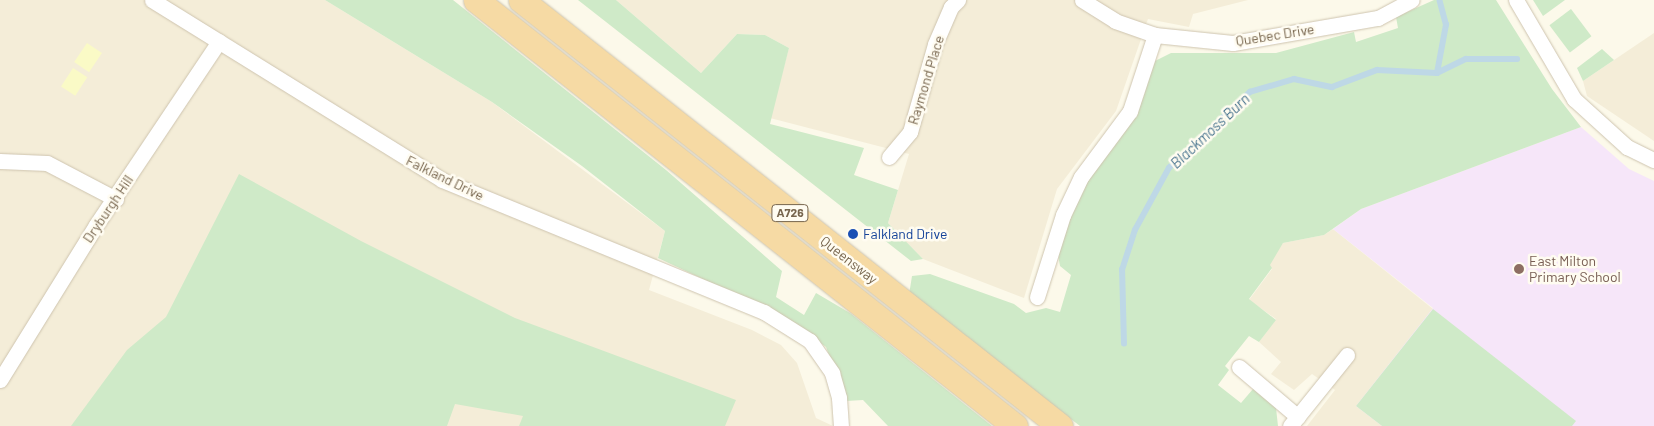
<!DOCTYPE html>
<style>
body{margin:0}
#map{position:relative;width:1654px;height:426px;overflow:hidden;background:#fcf9ea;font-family:Barlow,sans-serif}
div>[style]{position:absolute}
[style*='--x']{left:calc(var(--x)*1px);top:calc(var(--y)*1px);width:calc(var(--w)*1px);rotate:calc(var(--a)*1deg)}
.residential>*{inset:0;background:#f4edd8}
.education>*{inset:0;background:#f6e6f9}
.green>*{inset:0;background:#cfeac8;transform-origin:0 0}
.sand>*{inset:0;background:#fafac6;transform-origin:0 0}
.stream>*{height:5.5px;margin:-2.75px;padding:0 2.75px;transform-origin:2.75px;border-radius:2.75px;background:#bed8e6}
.roads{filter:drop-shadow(0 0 1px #cec4af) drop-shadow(0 0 1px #cec4af)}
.minor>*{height:15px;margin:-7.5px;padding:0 7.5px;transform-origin:7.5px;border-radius:7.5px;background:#fff}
.trunk>*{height:25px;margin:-12.5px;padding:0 12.5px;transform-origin:12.5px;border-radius:12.5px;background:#f6daa4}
.dots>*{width:14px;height:14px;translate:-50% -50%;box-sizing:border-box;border:2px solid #fffcf1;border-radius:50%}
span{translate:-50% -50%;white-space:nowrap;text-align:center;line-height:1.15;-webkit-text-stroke:5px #fffcf1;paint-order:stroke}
.shield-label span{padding:1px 4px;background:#fffcf1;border:1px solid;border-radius:4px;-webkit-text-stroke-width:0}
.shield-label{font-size:12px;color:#77654d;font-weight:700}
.street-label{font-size:14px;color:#77654d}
.transit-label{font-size:14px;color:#164399}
.left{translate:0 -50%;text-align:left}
.education-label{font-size:14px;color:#785e54}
.water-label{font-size:15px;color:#4b7690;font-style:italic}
</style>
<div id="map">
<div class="residential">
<div style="clip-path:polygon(0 0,325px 0,492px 102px,665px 231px,649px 290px,752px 330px,781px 345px,797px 363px,816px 418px,833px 426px,0 426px)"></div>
<div style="clip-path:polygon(616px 0,1248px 0,1193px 14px,1189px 27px,1148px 19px,1116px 111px,1057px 189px,1024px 298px,923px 259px,888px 223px,909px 154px,770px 118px,789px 48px,765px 35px,737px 34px,701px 73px)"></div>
<div style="clip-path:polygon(1654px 33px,1654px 141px,1587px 96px,1583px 81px)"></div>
<div style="clip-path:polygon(1333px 229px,1433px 309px,1356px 406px,1382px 426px,1307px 426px,1335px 390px,1312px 374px,1294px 390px,1271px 374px,1281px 362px,1259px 342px,1276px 319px,1249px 300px,1272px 269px,1269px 266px,1274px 255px,1283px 243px,1324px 235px)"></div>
</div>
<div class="education">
<div style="clip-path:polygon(1581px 127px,1629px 169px,1654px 181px,1654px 426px,1382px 426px,1356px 406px,1433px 308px,1333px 229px,1361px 209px)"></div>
</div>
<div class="green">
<div style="clip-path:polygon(325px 0,453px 0,666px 170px,782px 271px,776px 297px,804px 315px,816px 293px,850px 313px,992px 426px,888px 426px,863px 400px,846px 401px,826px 347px,788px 319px,658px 258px,665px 231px,582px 166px,492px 102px)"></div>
<div style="clip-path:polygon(578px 0,616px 0,701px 73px,737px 34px,765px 35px,789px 48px,770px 124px,864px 148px,854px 175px,898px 190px,888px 223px,923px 259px,911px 261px)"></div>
<div style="clip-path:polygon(1434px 0,1496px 0,1552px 89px,1581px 127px,1361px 209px,1324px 235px,1283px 243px,1270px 265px,1272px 268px,1249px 299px,1276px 320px,1259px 342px,1249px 336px,1225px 366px,1229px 370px,1218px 385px,1241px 403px,1253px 389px,1276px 408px,1278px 426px,1080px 426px,909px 295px,912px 276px,930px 274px,1014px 304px,1026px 313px,1046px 308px,1060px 312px,1071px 275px,1060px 266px,1058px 255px,1066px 220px,1079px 192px,1134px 118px,1155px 61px,1171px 53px,1276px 53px,1354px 32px,1356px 42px,1398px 28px,1396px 17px)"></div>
<div style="clip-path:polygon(1533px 0,1565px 0,1543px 16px)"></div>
<div style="left:1571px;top:9px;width:34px;height:27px;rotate:53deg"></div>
<div style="clip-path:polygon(1602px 49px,1614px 60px,1583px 81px,1577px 68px)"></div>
<div style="clip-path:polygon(239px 174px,361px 241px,515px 318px,736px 400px,725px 426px,519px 426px,523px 416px,455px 404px,447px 426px,71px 426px,127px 350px,166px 317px)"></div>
<div style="clip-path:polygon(1433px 309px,1576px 421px,1572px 426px,1382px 426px,1356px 406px)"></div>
</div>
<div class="sand">
<div style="left:87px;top:43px;width:18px;height:23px;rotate:34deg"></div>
<div style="left:73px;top:68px;width:17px;height:22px;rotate:33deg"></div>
</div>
<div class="stream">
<div style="--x:1437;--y:73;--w:49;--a:-79.4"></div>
<div style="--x:1446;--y:25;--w:24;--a:-105"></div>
<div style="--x:1124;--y:344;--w:74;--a:-91.5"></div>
<div style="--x:1122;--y:270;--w:42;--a:-72"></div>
<div style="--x:1135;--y:230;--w:71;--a:-61.3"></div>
<div style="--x:1169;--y:168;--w:111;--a:-43.2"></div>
<div style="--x:1250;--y:92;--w:46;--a:-16.5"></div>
<div style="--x:1294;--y:79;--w:39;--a:12"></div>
<div style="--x:1332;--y:87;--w:48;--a:-20.7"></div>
<div style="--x:1377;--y:70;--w:60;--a:2.9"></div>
<div style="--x:1437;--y:73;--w:32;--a:-26"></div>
<div style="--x:1466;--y:59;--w:51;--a:0"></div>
</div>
<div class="roads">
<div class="minor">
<div style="--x:152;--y:0;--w:341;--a:31.8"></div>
<div style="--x:442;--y:180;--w:348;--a:22.3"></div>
<div style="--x:764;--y:312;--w:54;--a:32.2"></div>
<div style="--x:810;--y:341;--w:39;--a:55"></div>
<div style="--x:832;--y:373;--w:26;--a:74"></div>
<div style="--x:839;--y:398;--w:28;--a:86"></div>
<div style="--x:1082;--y:0;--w:39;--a:32"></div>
<div style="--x:1115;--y:21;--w:42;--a:19.3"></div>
<div style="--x:1155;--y:35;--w:78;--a:5.9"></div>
<div style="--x:1233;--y:43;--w:147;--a:-9.8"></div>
<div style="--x:1378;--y:18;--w:38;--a:-28"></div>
<div style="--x:1516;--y:0;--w:115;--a:59.6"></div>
<div style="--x:1574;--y:99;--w:72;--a:42.2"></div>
<div style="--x:1627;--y:147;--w:30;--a:26"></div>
<div style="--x:889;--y:157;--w:33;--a:-50"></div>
<div style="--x:910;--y:132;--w:91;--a:-74.1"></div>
<div style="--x:935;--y:44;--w:40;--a:-66.6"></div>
<div style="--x:951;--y:7;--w:10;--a:-45"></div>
<div style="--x:0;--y:161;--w:47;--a:2.4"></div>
<div style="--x:47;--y:163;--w:78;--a:27.6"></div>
<div style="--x:1037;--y:297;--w:86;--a:-72.4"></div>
<div style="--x:1063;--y:215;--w:42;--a:-64.7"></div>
<div style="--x:1081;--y:177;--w:82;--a:-53.4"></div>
<div style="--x:1130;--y:111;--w:80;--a:-71.8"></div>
<div style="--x:1239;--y:367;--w:77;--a:40.3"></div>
<div style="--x:0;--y:380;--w:182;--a:-58.2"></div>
<div style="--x:96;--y:225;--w:221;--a:-56.2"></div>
<div style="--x:1290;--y:426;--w:91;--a:-51.2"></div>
</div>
<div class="trunk">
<div style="--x:476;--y:0;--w:687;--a:38.32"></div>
<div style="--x:521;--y:0;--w:687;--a:38.32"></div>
</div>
</div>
<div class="dots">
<div style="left:853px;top:234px;background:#1a4fb4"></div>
<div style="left:1519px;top:269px;background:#8d6e63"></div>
</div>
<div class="shield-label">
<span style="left:790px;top:213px">A726</span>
</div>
<div class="street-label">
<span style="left:1275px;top:35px;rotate:-9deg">Quebec Drive</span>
<span style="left:926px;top:80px;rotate:-73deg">Raymond Place</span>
<span style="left:445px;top:178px;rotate:26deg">Falkland Drive</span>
<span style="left:108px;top:209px;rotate:-56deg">Dryburgh Hill</span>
<span style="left:849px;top:260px;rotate:38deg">Queensway</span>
</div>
<div class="transit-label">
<span class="left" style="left:863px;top:234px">Falkland Drive</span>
</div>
<div class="education-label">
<span class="left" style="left:1529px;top:269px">East Milton<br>Primary School</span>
</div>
<div class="water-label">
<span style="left:1210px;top:131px;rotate:-43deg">Blackmoss Burn</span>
</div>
</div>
